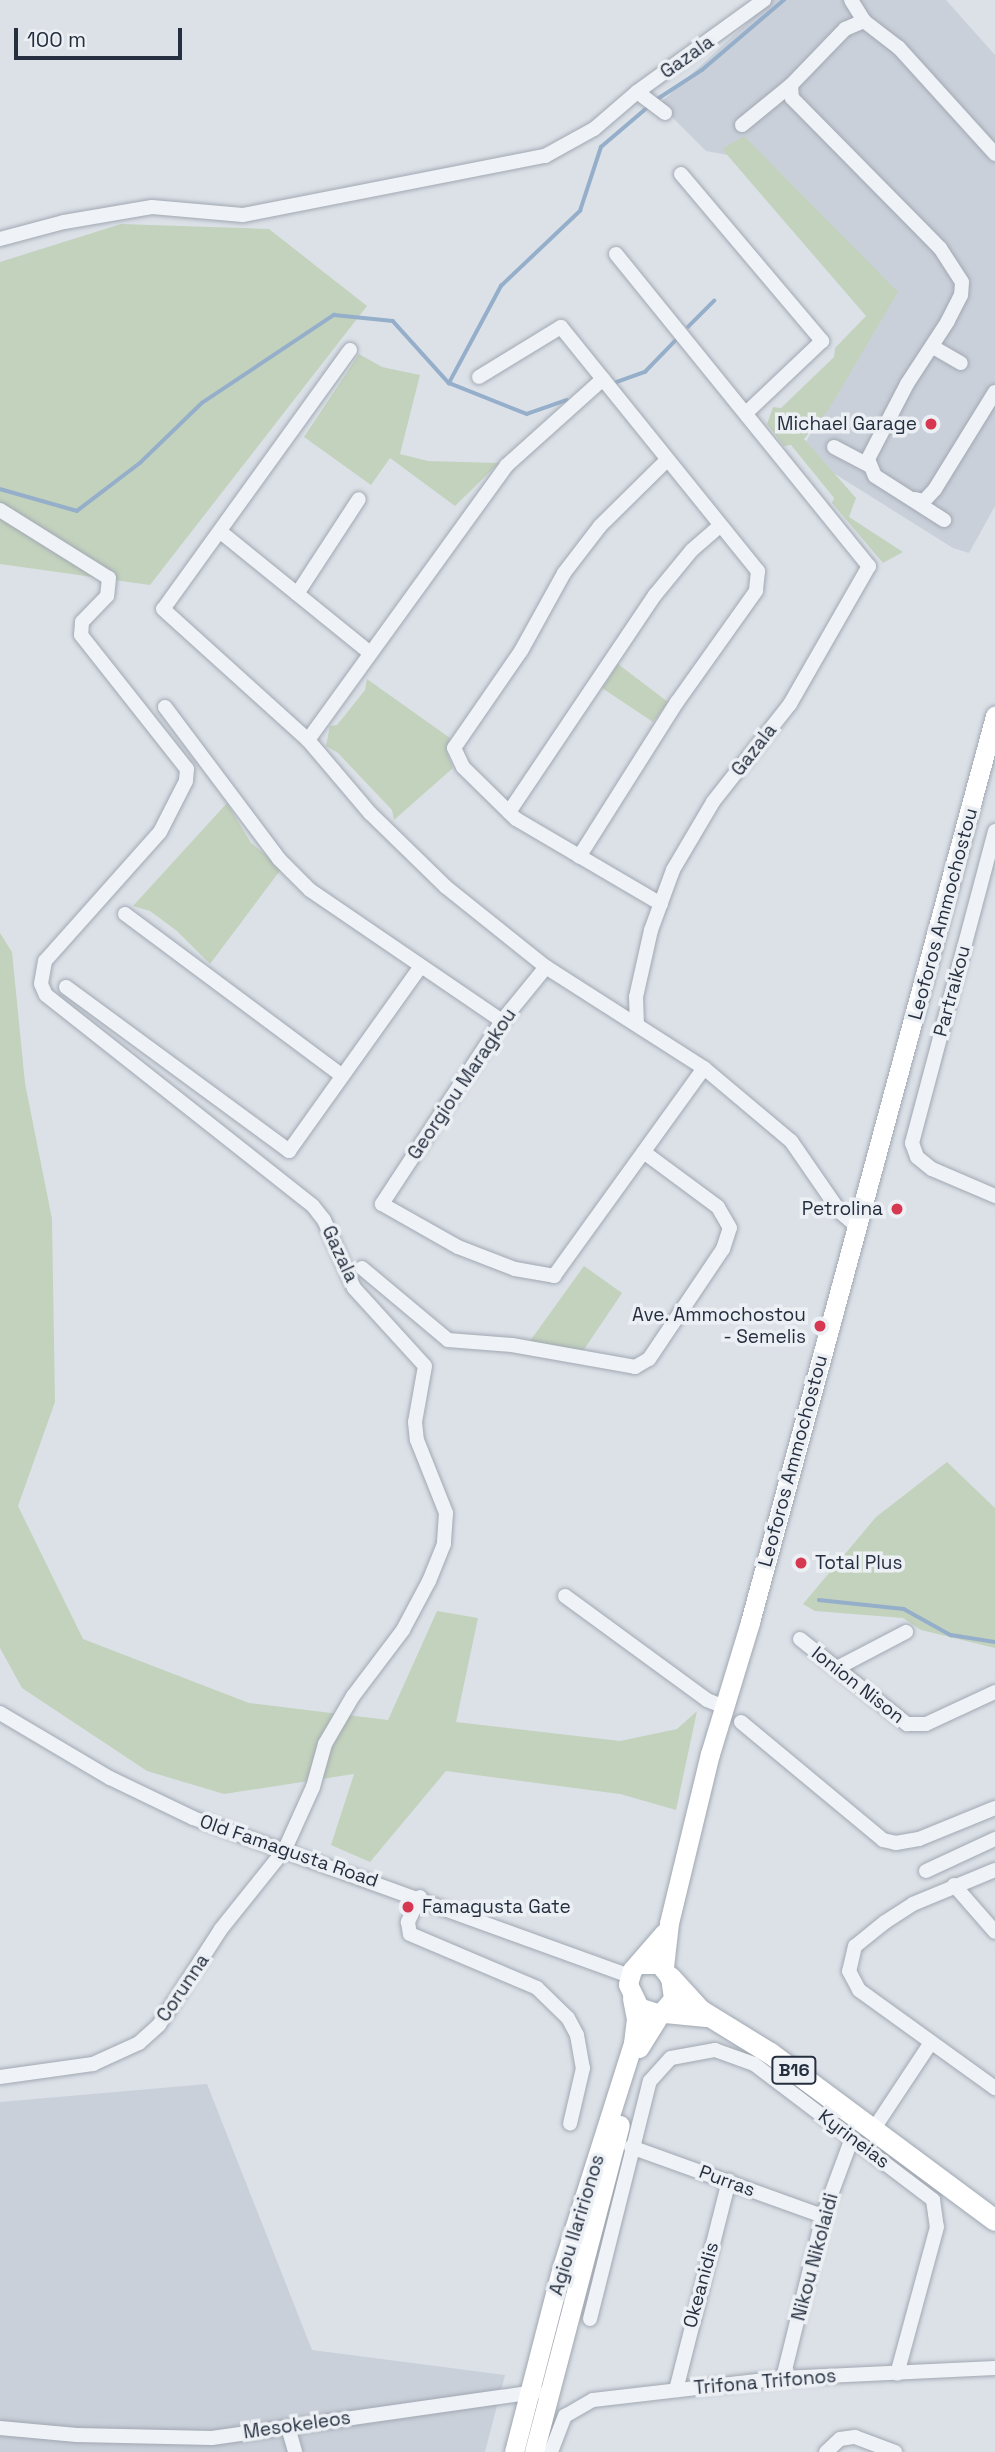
<!DOCTYPE html>
<style>
body{margin:0}
#map{position:relative;width:995px;height:2452px;overflow:hidden;background:#dce1e8;font-family:"Space Grotesk",sans-serif}
div>[style]{position:absolute}
[style*='--x']{left:calc(var(--x)*1px);top:calc(var(--y)*1px);width:calc(var(--w)*1px);rotate:calc(var(--a)*1deg)}
.built>*{inset:0;background:#cad0da}
.green>*{inset:0;background:#c3d2bd}
.stream>*{height:3.5px;margin:-1.75px;padding:0 1.75px;transform-origin:1.75px;border-radius:1.75px;background:#95afcb}
.roads{filter:drop-shadow(0 0 2px #a1a8b2) drop-shadow(0 0 2px #a1a8b2)}
.minor>*{height:14px;margin:-7px;padding:0 7px;transform-origin:7px;border-radius:7px;background:#eff2f6}
.secondary>*{height:19px;margin:-9.5px;padding:0 9.5px;transform-origin:9.5px;border-radius:9.5px;background:#fff}
.primary>*{height:21px;margin:-10.5px;padding:0 10.5px;transform-origin:10.5px;border-radius:10.5px;background:#fff}
.dots>*{width:19px;height:19px;translate:-50% -50%;box-sizing:border-box;border:4px solid #ecf0f5;border-radius:50%}
span{translate:-50% -50%;white-space:nowrap;text-align:center;line-height:1.15;-webkit-text-stroke:7px #ecf0f5;paint-order:stroke}
.shield-label span{padding:2px 5px;background:#ecf0f5;border:2px solid;border-radius:5px;-webkit-text-stroke-width:0}
.shield-label{font-size:18px;color:#252f3f;font-weight:700}
.street-label{font-size:19px;color:#252f3f}
.poi-label{font-size:19px;color:#252f3f}
.right{translate:-100% -50%;text-align:right}
.left{translate:0 -50%;text-align:left}
.scale{position:absolute;left:14px;top:28px;width:168px;height:32px;box-sizing:border-box;border:4px solid #252f3f;border-top:0;padding-left:9px;font-size:21px;line-height:24px;white-space:nowrap;color:#252f3f;-webkit-text-stroke:5px #ecf0f5;paint-order:stroke}
</style>
<div id="map">
<div class="built">
<div style="clip-path:polygon(772px 0,946px 0,995px 55px,995px 506px,969px 553px,953px 548px,800px 452px,891px 295px,755px 160px,706px 151px,659px 104px)"></div>
<div style="clip-path:polygon(207px 2084px,312px 2350px,505px 2375px,485px 2452px,0 2452px,0 2102px)"></div>
</div>
<div class="green">
<div style="clip-path:polygon(744px 136px,898px 292px,829px 409px,804px 439px,856px 498px,849px 517px,903px 552px,883px 563px,832px 503px,834px 498px,791px 445px,784px 446px,767px 424px,773px 407px,781px 408px,834px 357px,835px 348px,866px 316px,722px 149px)"></div>
<div style="clip-path:polygon(121px 224px,269px 229px,367px 306px,150px 585px,0 564px,0 262px)"></div>
<div style="clip-path:polygon(359px 354px,382px 367px,420px 375px,400px 454px,428px 461px,499px 463px,455px 506px,390px 458px,371px 485px,304px 437px)"></div>
<div style="clip-path:polygon(618px 664px,668px 702px,653px 722px,602px 688px)"></div>
<div style="clip-path:polygon(367px 679px,450px 738px,447px 752px,453px 768px,394px 820px,392px 810px,338px 753px,326px 746px,330px 726px,337px 725px,365px 690px)"></div>
<div style="clip-path:polygon(227px 803px,251px 843px,282px 868px,210px 964px,177px 931px,150px 911px,133px 906px)"></div>
<div style="clip-path:polygon(0 933px,12px 952px,25px 1083px,52px 1219px,55px 1402px,18px 1506px,83px 1639px,249px 1703px,388px 1720px,437px 1611px,478px 1618px,456px 1722px,620px 1741px,677px 1729px,697px 1711px,676px 1810px,620px 1794px,446px 1771px,370px 1862px,331px 1845px,354px 1774px,224px 1794px,147px 1771px,22px 1688px,0 1648px)"></div>
<div style="clip-path:polygon(584px 1266px,622px 1293px,583px 1351px,530px 1341px)"></div>
<div style="clip-path:polygon(947px 1462px,995px 1508px,995px 1648px,921px 1630px,903px 1618px,815px 1611px,803px 1604px,876px 1517px)"></div>
</div>
<div class="stream">
<div style="--x:656;--y:100;--w:55;--a:-33.1"></div>
<div style="--x:702;--y:70;--w:108;--a:-40.5"></div>
<div style="--x:688;--y:327;--w:37;--a:-45"></div>
<div style="--x:617;--y:382;--w:30;--a:-20"></div>
<div style="--x:645;--y:372;--w:43;--a:-45.9"></div>
<div style="--x:449;--y:383;--w:110;--a:-61.8"></div>
<div style="--x:501;--y:286;--w:109;--a:-43.5"></div>
<div style="--x:580;--y:211;--w:67;--a:-71.8"></div>
<div style="--x:601;--y:147;--w:62;--a:-40.4"></div>
<div style="--x:0;--y:489;--w:80;--a:15.9"></div>
<div style="--x:77;--y:511;--w:79;--a:-37.3"></div>
<div style="--x:140;--y:463;--w:86;--a:-44.1"></div>
<div style="--x:202;--y:403;--w:159;--a:-33.7"></div>
<div style="--x:334;--y:315;--w:59;--a:5.8"></div>
<div style="--x:393;--y:321;--w:84;--a:47.9"></div>
<div style="--x:449;--y:383;--w:84;--a:21.7"></div>
<div style="--x:527;--y:414;--w:42;--a:-19.3"></div>
<div style="--x:819;--y:1600;--w:85;--a:6"></div>
<div style="--x:904;--y:1609;--w:54;--a:29"></div>
<div style="--x:951;--y:1635;--w:45;--a:9"></div>
</div>
<div class="roads">
<div class="minor">
<div style="--x:851;--y:0;--w:25;--a:58"></div>
<div style="--x:791;--y:85;--w:13;--a:86"></div>
<div style="--x:792;--y:98;--w:211;--a:45.4"></div>
<div style="--x:940;--y:248;--w:40;--a:57.1"></div>
<div style="--x:962;--y:282;--w:13;--a:94"></div>
<div style="--x:961;--y:295;--w:29;--a:117"></div>
<div style="--x:948;--y:321;--w:75;--a:123.1"></div>
<div style="--x:907;--y:384;--w:85;--a:117.5"></div>
<div style="--x:868;--y:459;--w:18;--a:68"></div>
<div style="--x:875;--y:476;--w:82;--a:32.5"></div>
<div style="--x:665;--y:113;--w:35;--a:-143"></div>
<div style="--x:637;--y:92;--w:157;--a:-35.9"></div>
<div style="--x:742;--y:125;--w:63;--a:-39.2"></div>
<div style="--x:791;--y:85;--w:78;--a:-46"></div>
<div style="--x:845;--y:29;--w:21;--a:-23"></div>
<div style="--x:864;--y:21;--w:44;--a:37.6"></div>
<div style="--x:899;--y:48;--w:143;--a:47.8"></div>
<div style="--x:681;--y:174;--w:219;--a:49.8"></div>
<div style="--x:822;--y:341;--w:105;--a:136.5"></div>
<div style="--x:0;--y:239;--w:66;--a:-14.9"></div>
<div style="--x:64;--y:222;--w:89;--a:-9.7"></div>
<div style="--x:152;--y:207;--w:91;--a:5"></div>
<div style="--x:243;--y:215;--w:308;--a:-11.1"></div>
<div style="--x:545;--y:156;--w:56;--a:-28.9"></div>
<div style="--x:594;--y:129;--w:57;--a:-40.7"></div>
<div style="--x:616;--y:254;--w:402;--a:51"></div>
<div style="--x:869;--y:566;--w:159;--a:119.8"></div>
<div style="--x:790;--y:704;--w:125;--a:128.2"></div>
<div style="--x:713;--y:802;--w:79;--a:120.5"></div>
<div style="--x:673;--y:870;--w:64;--a:110.1"></div>
<div style="--x:651;--y:930;--w:69;--a:102.6"></div>
<div style="--x:636;--y:997;--w:26;--a:88"></div>
<div style="--x:933;--y:347;--w:32;--a:30"></div>
<div style="--x:350;--y:350;--w:319;--a:125.8"></div>
<div style="--x:163;--y:609;--w:195;--a:42.1"></div>
<div style="--x:308;--y:740;--w:96;--a:49.7"></div>
<div style="--x:370;--y:813;--w:106;--a:44.2"></div>
<div style="--x:446;--y:887;--w:128;--a:38.7"></div>
<div style="--x:546;--y:967;--w:188;--a:32.6"></div>
<div style="--x:704;--y:1068;--w:114;--a:40"></div>
<div style="--x:791;--y:1141;--w:86;--a:55.4"></div>
<div style="--x:840;--y:1212;--w:23;--a:40"></div>
<div style="--x:479;--y:377;--w:96;--a:-31.4"></div>
<div style="--x:561;--y:327;--w:314;--a:51.1"></div>
<div style="--x:758;--y:571;--w:20;--a:96"></div>
<div style="--x:756;--y:591;--w:136;--a:125.4"></div>
<div style="--x:677;--y:702;--w:183;--a:122.3"></div>
<div style="--x:834;--y:447;--w:41;--a:27.8"></div>
<div style="--x:915;--y:499;--w:9;--a:13"></div>
<div style="--x:924;--y:501;--w:16;--a:-47"></div>
<div style="--x:935;--y:489;--w:114;--a:-58.3"></div>
<div style="--x:0;--y:510;--w:128;--a:32"></div>
<div style="--x:109;--y:578;--w:18;--a:96"></div>
<div style="--x:107;--y:596;--w:36;--a:134"></div>
<div style="--x:82;--y:622;--w:13;--a:94"></div>
<div style="--x:81;--y:635;--w:171;--a:51.7"></div>
<div style="--x:187;--y:769;--w:12;--a:95"></div>
<div style="--x:186;--y:781;--w:57;--a:117"></div>
<div style="--x:160;--y:832;--w:173;--a:131.7"></div>
<div style="--x:45;--y:961;--w:23;--a:100"></div>
<div style="--x:41;--y:984;--w:12;--a:66"></div>
<div style="--x:46;--y:995;--w:340;--a:38.3"></div>
<div style="--x:313;--y:1206;--w:18;--a:52"></div>
<div style="--x:324;--y:1220;--w:74;--a:66.2"></div>
<div style="--x:354;--y:1288;--w:105;--a:47.7"></div>
<div style="--x:425;--y:1366;--w:57;--a:100.1"></div>
<div style="--x:415;--y:1422;--w:18;--a:84"></div>
<div style="--x:417;--y:1440;--w:79;--a:68.3"></div>
<div style="--x:446;--y:1513;--w:31;--a:94"></div>
<div style="--x:444;--y:1544;--w:40;--a:112"></div>
<div style="--x:429;--y:1581;--w:55;--a:118"></div>
<div style="--x:403;--y:1630;--w:83;--a:127.1"></div>
<div style="--x:353;--y:1696;--w:56;--a:120.3"></div>
<div style="--x:325;--y:1744;--w:45;--a:105.6"></div>
<div style="--x:313;--y:1787;--w:68;--a:114.3"></div>
<div style="--x:285;--y:1849;--w:102;--a:128.7"></div>
<div style="--x:221;--y:1929;--w:114;--a:122.9"></div>
<div style="--x:159;--y:2025;--w:27;--a:138"></div>
<div style="--x:139;--y:2043;--w:51;--a:155.5"></div>
<div style="--x:93;--y:2064;--w:94;--a:172"></div>
<div style="--x:222;--y:533;--w:191;--a:39"></div>
<div style="--x:297;--y:594;--w:113;--a:-56.9"></div>
<div style="--x:165;--y:707;--w:190;--a:53.1"></div>
<div style="--x:279;--y:859;--w:44;--a:45"></div>
<div style="--x:310;--y:890;--w:232;--a:34.3"></div>
<div style="--x:308;--y:740;--w:339;--a:-54.1"></div>
<div style="--x:507;--y:465;--w:129;--a:-41.9"></div>
<div style="--x:509;--y:812;--w:262;--a:-56.1"></div>
<div style="--x:655;--y:595;--w:58;--a:-50.6"></div>
<div style="--x:692;--y:550;--w:37;--a:-41"></div>
<div style="--x:995;--y:831;--w:323;--a:104.9"></div>
<div style="--x:912;--y:1143;--w:15;--a:70"></div>
<div style="--x:917;--y:1157;--w:19;--a:39"></div>
<div style="--x:932;--y:1169;--w:69;--a:23.2"></div>
<div style="--x:661;--y:904;--w:168;--a:-149.6"></div>
<div style="--x:516;--y:819;--w:74;--a:-135.5"></div>
<div style="--x:463;--y:767;--w:21;--a:-115"></div>
<div style="--x:454;--y:748;--w:118;--a:-55.4"></div>
<div style="--x:521;--y:651;--w:89;--a:-61.1"></div>
<div style="--x:564;--y:573;--w:59;--a:-52.5"></div>
<div style="--x:600;--y:526;--w:94;--a:-44.6"></div>
<div style="--x:125;--y:914;--w:271;--a:36.7"></div>
<div style="--x:546;--y:967;--w:70;--a:129.2"></div>
<div style="--x:502;--y:1021;--w:219;--a:123.3"></div>
<div style="--x:382;--y:1204;--w:87;--a:29.5"></div>
<div style="--x:458;--y:1247;--w:61;--a:21.1"></div>
<div style="--x:515;--y:1269;--w:40;--a:10"></div>
<div style="--x:554;--y:1276;--w:256;--a:-54.2"></div>
<div style="--x:66;--y:987;--w:277;--a:36.3"></div>
<div style="--x:289;--y:1151;--w:227;--a:-54.5"></div>
<div style="--x:362;--y:1268;--w:112;--a:39.9"></div>
<div style="--x:448;--y:1340;--w:64;--a:4.5"></div>
<div style="--x:512;--y:1345;--w:125;--a:10.1"></div>
<div style="--x:635;--y:1367;--w:16;--a:-30"></div>
<div style="--x:649;--y:1359;--w:133;--a:-56.1"></div>
<div style="--x:723;--y:1249;--w:22;--a:-72"></div>
<div style="--x:730;--y:1228;--w:24;--a:-120"></div>
<div style="--x:718;--y:1207;--w:91;--a:-143.5"></div>
<div style="--x:565;--y:1596;--w:176;--a:36.2"></div>
<div style="--x:707;--y:1700;--w:18;--a:22"></div>
<div style="--x:800;--y:1639;--w:137;--a:38.5"></div>
<div style="--x:907;--y:1724;--w:19;--a:0"></div>
<div style="--x:926;--y:1724;--w:76;--a:-24.9"></div>
<div style="--x:837;--y:1668;--w:78;--a:-27.6"></div>
<div style="--x:0;--y:1713;--w:128;--a:30.6"></div>
<div style="--x:110;--y:1778;--w:92;--a:25.7"></div>
<div style="--x:193;--y:1818;--w:464;--a:19.9"></div>
<div style="--x:741;--y:1722;--w:185;--a:39.7"></div>
<div style="--x:883;--y:1840;--w:13;--a:13"></div>
<div style="--x:896;--y:1843;--w:23;--a:-10"></div>
<div style="--x:919;--y:1839;--w:82;--a:-22.2"></div>
<div style="--x:995;--y:1870;--w:89;--a:157.5"></div>
<div style="--x:913;--y:1904;--w:33;--a:147"></div>
<div style="--x:885;--y:1922;--w:38;--a:141"></div>
<div style="--x:855;--y:1946;--w:26;--a:103"></div>
<div style="--x:849;--y:1971;--w:21;--a:62"></div>
<div style="--x:859;--y:1990;--w:168;--a:35.8"></div>
<div style="--x:926;--y:1871;--w:76;--a:-24.9"></div>
<div style="--x:954;--y:1885;--w:62;--a:48.9"></div>
<div style="--x:420;--y:1897;--w:28;--a:116"></div>
<div style="--x:408;--y:1922;--w:12;--a:81"></div>
<div style="--x:410;--y:1934;--w:138;--a:23"></div>
<div style="--x:537;--y:1988;--w:43;--a:44.1"></div>
<div style="--x:568;--y:2018;--w:19;--a:62"></div>
<div style="--x:577;--y:2035;--w:34;--a:80"></div>
<div style="--x:583;--y:2068;--w:57;--a:103.1"></div>
<div style="--x:875;--y:2127;--w:100;--a:-56.5"></div>
<div style="--x:631;--y:2147;--w:204;--a:19.8"></div>
<div style="--x:590;--y:2319;--w:245;--a:-75.9"></div>
<div style="--x:650;--y:2081;--w:31;--a:-48"></div>
<div style="--x:671;--y:2058;--w:45;--a:-10.3"></div>
<div style="--x:715;--y:2050;--w:41;--a:19.7"></div>
<div style="--x:754;--y:2064;--w:225;--a:37.2"></div>
<div style="--x:933;--y:2200;--w:27;--a:82"></div>
<div style="--x:937;--y:2227;--w:152;--a:105.2"></div>
<div style="--x:783;--y:2378;--w:167;--a:-76.1"></div>
<div style="--x:823;--y:2216;--w:83;--a:-69.6"></div>
<div style="--x:676;--y:2390;--w:216;--a:-75.8"></div>
<div style="--x:288;--y:2427;--w:26;--a:74"></div>
<div style="--x:0;--y:2428;--w:77;--a:5.2"></div>
<div style="--x:77;--y:2435;--w:135;--a:1.3"></div>
<div style="--x:212;--y:2438;--w:328;--a:-8.1"></div>
<div style="--x:551;--y:2452;--w:39;--a:-69"></div>
<div style="--x:565;--y:2416;--w:32;--a:-30"></div>
<div style="--x:593;--y:2400;--w:191;--a:-6.6"></div>
<div style="--x:783;--y:2378;--w:212;--a:-2.7"></div>
<div style="--x:826;--y:2452;--w:19;--a:-43"></div>
<div style="--x:840;--y:2439;--w:15;--a:-8"></div>
<div style="--x:855;--y:2437;--w:43;--a:20.6"></div>
</div>
<div class="secondary">
<div style="--x:639;--y:1964;--w:20;--a:0"></div>
<div style="--x:659;--y:1964;--w:17;--a:50"></div>
<div style="--x:670;--y:1977;--w:22;--a:82"></div>
<div style="--x:673;--y:1999;--w:20;--a:131"></div>
<div style="--x:660;--y:2014;--w:22;--a:-162"></div>
<div style="--x:639;--y:2007;--w:25;--a:-116"></div>
<div style="--x:628;--y:1984;--w:15;--a:-74"></div>
<div style="--x:632;--y:1970;--w:49;--a:-49.1"></div>
<div style="--x:664;--y:1967;--w:44;--a:-83.5"></div>
<div style="--x:669;--y:1923;--w:174;--a:-76.4"></div>
<div style="--x:710;--y:1754;--w:138;--a:-73.1"></div>
<div style="--x:750;--y:1622;--w:939;--a:-74.87"></div>
<div style="--x:639;--y:2048;--w:40;--a:-58"></div>
<div style="--x:514;--y:2452;--w:191;--a:-75.5"></div>
<div style="--x:562;--y:2267;--w:235;--a:-72.4"></div>
<div style="--x:633;--y:2043;--w:24;--a:-83"></div>
<div style="--x:636;--y:2019;--w:21;--a:-101"></div>
<div style="--x:534;--y:2452;--w:338;--a:-75.3"></div>
</div>
<div class="primary">
<div style="--x:670;--y:1977;--w:45;--a:47.7"></div>
<div style="--x:700;--y:2010;--w:82;--a:31.6"></div>
<div style="--x:770;--y:2053;--w:280;--a:36.6"></div>
<div style="--x:665;--y:2012;--w:41;--a:5.6"></div>
</div>
</div>
<div class="dots">
<div style="left:931px;top:424px;background:#d63852"></div>
<div style="left:897px;top:1209px;background:#d63852"></div>
<div style="left:820px;top:1326px;background:#d63852"></div>
<div style="left:801px;top:1563px;background:#d63852"></div>
<div style="left:408px;top:1907px;background:#d63852"></div>
</div>
<div class="shield-label">
<span style="left:794px;top:2070px">B16</span>
</div>
<div class="street-label">
<span style="left:687px;top:57px;rotate:-35deg">Gazala</span>
<span style="left:754px;top:750px;rotate:-52deg">Gazala</span>
<span style="left:943px;top:914px;rotate:-75deg">Leoforos Ammochostou</span>
<span style="left:952px;top:991px;rotate:-75deg">Partraikou</span>
<span style="left:462px;top:1084px;rotate:-56deg">Georgiou Maragkou</span>
<span style="left:340px;top:1254px;rotate:65deg">Gazala</span>
<span style="left:793px;top:1461px;rotate:-75deg">Leoforos Ammochostou</span>
<span style="left:858px;top:1685px;rotate:38deg">Ionion Nison</span>
<span style="left:289px;top:1851px;rotate:19deg">Old Famagusta Road</span>
<span style="left:183px;top:1988px;rotate:-56deg">Corunna</span>
<span style="left:854px;top:2139px;rotate:37deg">Kyrineias</span>
<span style="left:727px;top:2181px;rotate:20deg">Purras</span>
<span style="left:577px;top:2225px;rotate:-73deg">Agiou Ilaririonos</span>
<span style="left:815px;top:2257px;rotate:-75deg">Nikou Nikolaidi</span>
<span style="left:701px;top:2285px;rotate:-75deg">Okeanidis</span>
<span style="left:765px;top:2382px;rotate:-5deg">Trifona Trifonos</span>
<span style="left:297px;top:2425px;rotate:-8deg">Mesokeleos</span>
</div>
<div class="poi-label">
<span class="right" style="left:917px;top:424px">Michael Garage</span>
<span class="right" style="left:883px;top:1209px">Petrolina</span>
<span class="right" style="left:806px;top:1326px">Ave. Ammochostou<br>- Semelis</span>
<span class="left" style="left:815px;top:1563px">Total Plus</span>
<span class="left" style="left:422px;top:1907px">Famagusta Gate</span>
</div>
<div class="scale">100 m</div>
</div>
